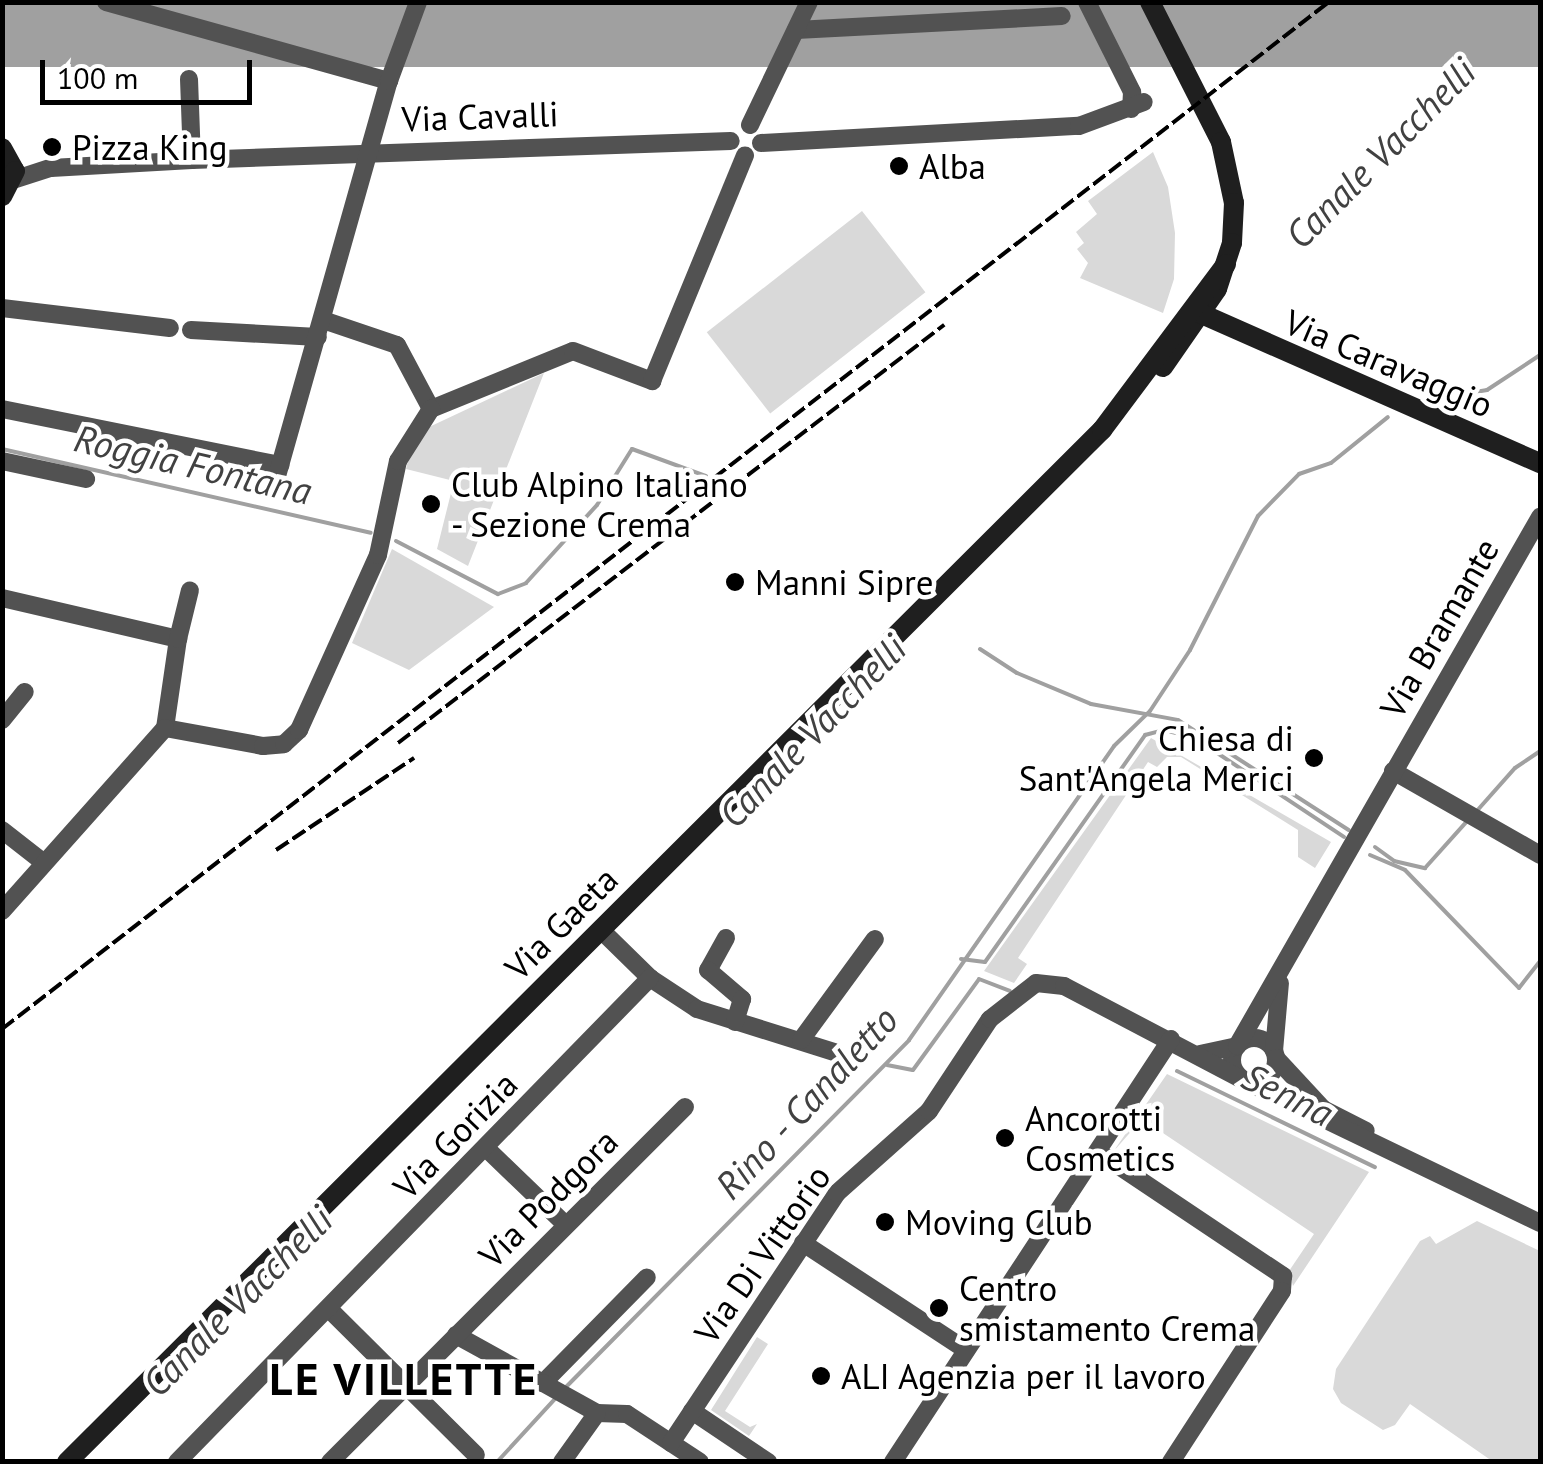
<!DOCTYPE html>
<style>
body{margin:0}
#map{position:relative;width:1543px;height:1464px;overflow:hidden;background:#fff;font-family:"PT Sans",sans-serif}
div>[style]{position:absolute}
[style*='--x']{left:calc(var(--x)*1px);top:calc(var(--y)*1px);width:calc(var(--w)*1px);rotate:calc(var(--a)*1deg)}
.green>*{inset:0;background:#d9d9d9;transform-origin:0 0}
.water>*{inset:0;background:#a0a0a0;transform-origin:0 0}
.stream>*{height:4px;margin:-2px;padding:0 2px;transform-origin:2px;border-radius:2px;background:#a0a0a0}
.street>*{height:18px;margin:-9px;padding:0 9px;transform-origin:9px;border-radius:9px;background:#525252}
.street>.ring{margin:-9px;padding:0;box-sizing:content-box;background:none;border:18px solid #525252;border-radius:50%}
.secondary>*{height:20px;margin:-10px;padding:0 10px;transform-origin:10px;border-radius:10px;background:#1f1f1f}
.rail>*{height:4px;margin-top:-2px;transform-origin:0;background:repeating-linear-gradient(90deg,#000 0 15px,transparent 0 20px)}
.dots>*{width:28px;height:28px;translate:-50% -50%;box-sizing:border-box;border:5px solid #fff;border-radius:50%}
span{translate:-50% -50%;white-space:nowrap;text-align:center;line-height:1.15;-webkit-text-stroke:9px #fff;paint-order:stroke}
.street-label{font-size:35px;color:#000}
.poi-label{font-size:35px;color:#000}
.left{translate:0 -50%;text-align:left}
.right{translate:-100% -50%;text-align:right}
.water-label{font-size:38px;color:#414141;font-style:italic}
.district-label{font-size:45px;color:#000;font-weight:700;letter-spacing:2.5px}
.frame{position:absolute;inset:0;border:5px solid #000;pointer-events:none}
.scale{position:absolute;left:40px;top:60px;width:212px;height:45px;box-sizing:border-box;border:5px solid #000;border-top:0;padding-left:12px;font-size:30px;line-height:35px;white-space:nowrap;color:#000;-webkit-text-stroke:8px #fff;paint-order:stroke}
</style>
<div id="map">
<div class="green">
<div style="clip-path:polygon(369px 3px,390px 3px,393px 10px,374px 66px,356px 61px,363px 39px,351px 11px)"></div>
<div style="clip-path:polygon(340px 15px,351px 41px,347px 58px,306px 47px,311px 28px)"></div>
<div style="clip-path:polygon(1153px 152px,1168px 187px,1175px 233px,1174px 279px,1163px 313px,1080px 278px,1088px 263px,1077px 249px,1084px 243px,1076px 232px,1097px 214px,1088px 201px)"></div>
<div style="left:862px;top:211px;width:103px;height:197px;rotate:52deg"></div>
<div style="clip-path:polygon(544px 373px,468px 566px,437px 549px,454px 481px,406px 469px,411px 448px,427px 428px)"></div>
<div style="clip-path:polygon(392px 549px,494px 607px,409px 670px,352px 643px)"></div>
<div style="clip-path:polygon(1151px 738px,1331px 842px,1315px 868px,1298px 857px,1298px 830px,1181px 757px,1167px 757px,1157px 767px,1148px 762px,1018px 958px,1027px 964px,1014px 983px,984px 971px)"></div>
<div style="clip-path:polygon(1167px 1074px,1369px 1172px,1293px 1286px,1289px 1271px,1314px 1234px,1142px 1119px,1113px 1152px)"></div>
<div style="clip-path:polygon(1477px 1221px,1540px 1251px,1540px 1461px,1492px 1461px,1410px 1404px,1395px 1425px,1383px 1430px,1341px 1403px,1333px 1389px,1336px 1369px,1420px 1241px,1430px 1236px,1436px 1244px)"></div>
<div style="clip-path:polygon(757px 1337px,768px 1344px,725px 1411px,750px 1427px,757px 1424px,749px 1436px,711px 1410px)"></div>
</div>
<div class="water">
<div style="left:1540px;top:3px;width:64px;height:2051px;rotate:90deg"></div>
</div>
<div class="stream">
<div style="--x:1428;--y:400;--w:60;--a:-9.6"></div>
<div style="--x:1487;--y:390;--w:64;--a:-33.4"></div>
<div style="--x:2;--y:449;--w:378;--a:12.8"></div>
<div style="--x:396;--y:541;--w:115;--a:27.5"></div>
<div style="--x:498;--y:594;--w:30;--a:-21"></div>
<div style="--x:526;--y:583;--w:105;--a:-47.7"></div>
<div style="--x:597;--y:505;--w:66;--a:-58"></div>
<div style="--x:632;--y:449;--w:79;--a:20"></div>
<div style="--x:980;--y:649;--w:44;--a:33"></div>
<div style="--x:1017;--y:673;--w:80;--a:22.7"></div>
<div style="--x:1091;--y:704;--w:88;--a:10.4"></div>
<div style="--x:1178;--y:720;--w:203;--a:32.8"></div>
<div style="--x:1475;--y:813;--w:60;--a:-48.4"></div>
<div style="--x:1515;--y:768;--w:30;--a:-34"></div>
<div style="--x:1375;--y:847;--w:24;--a:36"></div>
<div style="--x:1394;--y:861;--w:32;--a:13"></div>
<div style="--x:1425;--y:868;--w:64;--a:-48.1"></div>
<div style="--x:1370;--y:855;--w:38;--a:23"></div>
<div style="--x:1405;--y:870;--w:164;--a:46"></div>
<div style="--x:1519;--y:988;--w:34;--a:-52"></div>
<div style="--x:961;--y:959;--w:24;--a:7"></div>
<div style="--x:985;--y:962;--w:278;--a:-54.8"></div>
<div style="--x:1145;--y:735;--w:20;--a:-15"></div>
<div style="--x:1164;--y:730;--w:30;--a:14"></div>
<div style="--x:1193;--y:737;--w:181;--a:33.5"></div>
<div style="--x:887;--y:1065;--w:26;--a:11"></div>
<div style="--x:913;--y:1070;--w:112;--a:-54"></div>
<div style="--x:979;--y:979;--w:33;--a:21"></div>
<div style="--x:1177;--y:1071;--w:220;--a:25.9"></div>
<div style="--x:565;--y:1388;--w:489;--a:-45.3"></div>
<div style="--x:909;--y:1040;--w:358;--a:-55.1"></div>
<div style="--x:1114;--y:746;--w:50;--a:-44.2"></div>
<div style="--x:1150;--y:711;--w:73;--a:-56.7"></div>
<div style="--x:1190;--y:650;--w:150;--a:-63.1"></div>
<div style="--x:1258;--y:516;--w:59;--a:-45.7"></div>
<div style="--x:1299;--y:474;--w:34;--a:-19"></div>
<div style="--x:1331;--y:463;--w:73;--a:-38.9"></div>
<div style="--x:497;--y:1462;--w:86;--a:-47.4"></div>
</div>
<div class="street">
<div style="--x:106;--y:2;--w:294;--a:15.6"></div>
<div style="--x:1087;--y:2;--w:101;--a:63.4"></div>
<div style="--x:1132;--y:92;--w:17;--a:93"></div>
<div style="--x:796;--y:30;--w:266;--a:-3"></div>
<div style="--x:189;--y:79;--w:81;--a:87.9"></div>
<div style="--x:750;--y:125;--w:136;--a:-64.4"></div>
<div style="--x:761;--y:143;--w:318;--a:-3.1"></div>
<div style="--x:1079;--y:126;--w:69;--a:-20.3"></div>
<div style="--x:13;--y:180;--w:40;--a:-18"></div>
<div style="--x:51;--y:168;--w:141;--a:-3.2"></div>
<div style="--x:192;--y:160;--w:539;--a:-2.02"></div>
<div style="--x:2;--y:308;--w:169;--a:6.8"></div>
<div style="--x:323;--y:320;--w:78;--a:18.7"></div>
<div style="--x:397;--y:345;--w:72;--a:62"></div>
<div style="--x:431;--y:409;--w:153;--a:-22.2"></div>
<div style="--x:573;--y:351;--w:85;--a:20.8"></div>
<div style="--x:652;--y:381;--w:244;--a:-67.6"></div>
<div style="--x:191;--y:330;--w:127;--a:3.2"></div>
<div style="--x:2;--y:409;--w:284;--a:11.4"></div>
<div style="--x:2;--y:461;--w:86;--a:12.1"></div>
<div style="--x:277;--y:476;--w:411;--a:-74.2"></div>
<div style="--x:389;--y:81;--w:84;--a:-69.8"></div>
<div style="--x:2;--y:598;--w:181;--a:13.1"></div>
<div style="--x:178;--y:639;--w:90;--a:98.3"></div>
<div style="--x:178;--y:639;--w:50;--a:-76.2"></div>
<div style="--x:2;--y:720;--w:36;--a:-51"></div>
<div style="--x:165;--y:728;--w:100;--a:10.4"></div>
<div style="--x:263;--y:746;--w:21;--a:-5"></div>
<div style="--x:284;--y:744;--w:21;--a:-43"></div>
<div style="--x:299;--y:730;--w:192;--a:-65.7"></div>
<div style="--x:378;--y:555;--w:96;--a:-78"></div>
<div style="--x:398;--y:461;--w:62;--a:-57.6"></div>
<div style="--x:1393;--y:771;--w:169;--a:29.7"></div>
<div style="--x:2;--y:830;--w:52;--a:38"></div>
<div style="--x:2;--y:911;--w:245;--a:-48.3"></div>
<div style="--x:601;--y:930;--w:69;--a:44.4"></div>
<div style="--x:650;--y:978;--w:56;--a:33.4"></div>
<div style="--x:697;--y:1009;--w:144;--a:17.4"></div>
<div style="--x:726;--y:938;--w:37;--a:119"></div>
<div style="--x:708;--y:970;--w:45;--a:40.5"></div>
<div style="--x:742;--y:999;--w:24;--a:107"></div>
<div class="ring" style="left:1232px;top:1038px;width:26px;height:26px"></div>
<div style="--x:801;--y:1040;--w:125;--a:-53.8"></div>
<div style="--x:1274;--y:1051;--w:68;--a:-85"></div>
<div style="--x:1200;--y:1054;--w:38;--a:-12"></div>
<div style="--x:1237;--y:1046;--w:610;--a:-60.2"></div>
<div style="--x:1276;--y:1058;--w:69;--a:47.3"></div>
<div style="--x:1323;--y:1109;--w:48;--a:27.1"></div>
<div style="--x:1247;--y:1082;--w:325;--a:25.7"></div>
<div style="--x:488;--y:1150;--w:108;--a:43.9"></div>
<div style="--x:1098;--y:1152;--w:223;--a:33.8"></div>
<div style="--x:1283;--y:1276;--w:15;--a:94"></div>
<div style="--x:1282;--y:1291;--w:204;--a:123"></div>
<div style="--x:803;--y:1243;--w:195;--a:33.3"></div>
<div style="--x:329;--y:1309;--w:207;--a:44.8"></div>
<div style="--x:456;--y:1335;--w:99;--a:28.9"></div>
<div style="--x:543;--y:1383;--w:148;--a:-45.5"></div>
<div style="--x:543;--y:1383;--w:62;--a:29.1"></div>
<div style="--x:692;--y:1411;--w:92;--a:33.9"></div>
<div style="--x:597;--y:1413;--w:30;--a:2"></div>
<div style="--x:627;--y:1414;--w:87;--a:33.3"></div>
<div style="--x:671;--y:1443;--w:300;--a:-56.4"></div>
<div style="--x:837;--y:1193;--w:123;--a:-41.7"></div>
<div style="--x:929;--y:1111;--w:110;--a:-56.5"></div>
<div style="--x:990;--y:1019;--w:58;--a:-38"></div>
<div style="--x:1036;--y:983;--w:28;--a:6"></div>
<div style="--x:1064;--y:986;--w:200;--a:27.7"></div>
<div style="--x:177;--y:1462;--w:677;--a:-45.66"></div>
<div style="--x:330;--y:1462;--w:502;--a:-45"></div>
<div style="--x:562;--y:1462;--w:60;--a:-54.5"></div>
<div style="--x:893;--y:1462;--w:506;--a:-56.69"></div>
</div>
<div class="secondary">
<div style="--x:1150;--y:2;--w:157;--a:63.1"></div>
<div style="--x:1221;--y:142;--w:62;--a:78"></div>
<div style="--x:1234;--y:203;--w:40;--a:92.9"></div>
<div style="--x:1232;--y:243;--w:48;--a:108.1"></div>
<div style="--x:1217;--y:289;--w:95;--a:124.7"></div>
<div style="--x:2;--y:148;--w:26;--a:61"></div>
<div style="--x:15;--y:171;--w:28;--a:117"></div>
<div style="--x:1195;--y:311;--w:377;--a:23.8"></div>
<div style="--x:67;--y:1462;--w:1462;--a:-44.92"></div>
<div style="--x:1102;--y:430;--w:207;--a:-53.2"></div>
</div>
<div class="rail">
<div style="--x:398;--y:743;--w:688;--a:-37.44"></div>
<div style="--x:276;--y:850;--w:166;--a:-33.7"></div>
<div style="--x:2;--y:1029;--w:1678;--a:-37.74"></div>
</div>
<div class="dots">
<div style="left:52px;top:147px;background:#000"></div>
<div style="left:899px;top:166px;background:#000"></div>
<div style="left:431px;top:504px;background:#000"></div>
<div style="left:735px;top:582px;background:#000"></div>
<div style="left:1314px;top:758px;background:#000"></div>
<div style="left:1005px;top:1138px;background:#000"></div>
<div style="left:885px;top:1222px;background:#000"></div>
<div style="left:939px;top:1308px;background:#000"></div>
<div style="left:821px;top:1376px;background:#000"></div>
</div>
<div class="street-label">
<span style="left:480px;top:116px;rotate:-2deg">Via Cavalli</span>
<span style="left:1389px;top:363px;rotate:23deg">Via Caravaggio</span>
<span style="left:1439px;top:628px;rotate:-60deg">Via Bramante</span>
<span style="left:561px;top:923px;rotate:-45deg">Via Gaeta</span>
<span style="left:455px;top:1135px;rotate:-46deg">Via Gorizia</span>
<span style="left:548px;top:1198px;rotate:-45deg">Via Podgora</span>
<span style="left:762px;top:1254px;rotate:-55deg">Via Di Vittorio</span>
</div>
<div class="poi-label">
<span class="left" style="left:72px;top:147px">Pizza King</span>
<span class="left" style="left:919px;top:166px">Alba</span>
<span class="left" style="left:451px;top:504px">Club Alpino Italiano<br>- Sezione Crema</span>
<span class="left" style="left:755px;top:582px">Manni Sipre</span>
<span class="right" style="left:1294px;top:758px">Chiesa di<br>Sant'Angela Merici</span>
<span class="left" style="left:1025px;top:1138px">Ancorotti<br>Cosmetics</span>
<span class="left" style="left:905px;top:1222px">Moving Club</span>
<span class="left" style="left:959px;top:1308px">Centro<br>smistamento Crema</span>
<span class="left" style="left:841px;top:1376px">ALI Agenzia per il lavoro</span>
</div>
<div class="water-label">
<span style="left:1380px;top:153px;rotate:-45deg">Canale Vacchelli</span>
<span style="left:193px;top:464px;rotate:13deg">Roggia Fontana</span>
<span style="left:812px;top:731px;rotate:-46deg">Canale Vacchelli</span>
<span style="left:1288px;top:1094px;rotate:26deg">Senna</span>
<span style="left:806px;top:1102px;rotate:-47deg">Rino - Canaletto</span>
<span style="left:237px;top:1301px;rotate:-45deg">Canale Vacchelli</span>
</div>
<div class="district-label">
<span style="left:404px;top:1379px">LE VILLETTE</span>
</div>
<div class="frame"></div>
<div class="scale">100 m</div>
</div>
